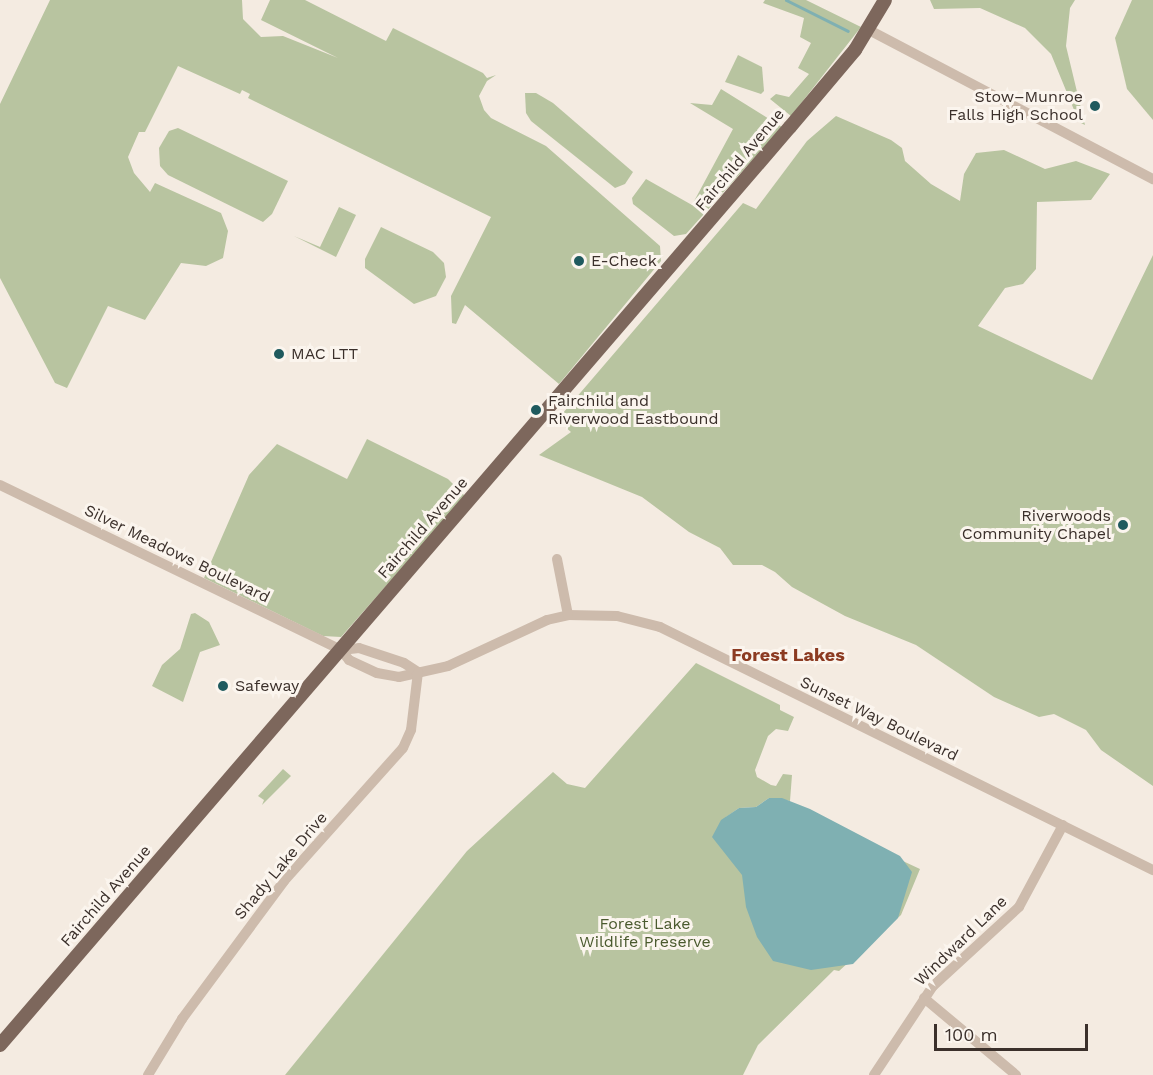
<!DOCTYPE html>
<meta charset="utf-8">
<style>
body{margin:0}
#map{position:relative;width:1153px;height:1075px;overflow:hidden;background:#f4ebe1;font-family:"Work Sans",sans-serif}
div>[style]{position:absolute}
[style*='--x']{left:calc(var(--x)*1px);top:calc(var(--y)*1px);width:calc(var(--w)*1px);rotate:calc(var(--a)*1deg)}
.green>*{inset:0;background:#b8c4a0}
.water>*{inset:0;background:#7fb0b2}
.stream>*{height:3px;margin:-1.5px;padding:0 1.5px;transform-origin:1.5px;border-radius:1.5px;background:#7fb0b2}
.minor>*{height:10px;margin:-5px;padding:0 5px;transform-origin:5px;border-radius:5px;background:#cdbbac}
.major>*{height:14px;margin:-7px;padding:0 7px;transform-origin:7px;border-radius:7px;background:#7d675c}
.dots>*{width:16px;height:16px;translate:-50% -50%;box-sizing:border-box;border:3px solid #fbf5ee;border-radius:50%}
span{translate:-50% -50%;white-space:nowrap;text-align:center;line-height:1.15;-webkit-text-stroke:6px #fbf5ee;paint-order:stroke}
.poi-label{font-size:16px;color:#3b302b}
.right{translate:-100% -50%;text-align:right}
.left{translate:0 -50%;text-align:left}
.street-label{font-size:16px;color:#3b302b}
.park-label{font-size:16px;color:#4a5a2e}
.neighbourhood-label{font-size:18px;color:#8c3b22;font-weight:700}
.scale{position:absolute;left:934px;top:1024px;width:154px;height:27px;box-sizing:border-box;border:3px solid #3b302b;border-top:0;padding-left:8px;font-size:18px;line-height:21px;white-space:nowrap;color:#3b302b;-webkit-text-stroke:4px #fbf5ee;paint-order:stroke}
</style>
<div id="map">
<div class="green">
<div style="clip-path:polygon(50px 0,242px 0,243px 19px,261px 37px,283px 36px,338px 58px,261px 20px,270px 0,305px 0,386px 41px,393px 28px,483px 73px,487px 78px,496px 75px,487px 81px,479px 96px,484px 110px,491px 118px,546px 146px,660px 246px,661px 261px,559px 384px,465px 305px,456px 324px,452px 323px,451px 296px,491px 217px,248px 98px,250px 94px,242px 90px,240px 94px,178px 66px,145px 132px,139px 132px,128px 157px,134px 173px,150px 192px,155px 183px,221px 213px,228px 231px,223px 258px,206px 266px,181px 263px,145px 320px,108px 306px,67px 388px,55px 383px,0 278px,0 104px)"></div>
<div style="clip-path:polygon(765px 0,806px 0,861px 27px,791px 116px,770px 99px,776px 94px,789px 97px,809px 74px,798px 68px,811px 43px,800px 37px,804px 18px,763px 3px)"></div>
<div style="clip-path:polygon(930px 0,1075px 0,1070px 8px,1066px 46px,1085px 125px,1079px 122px,1051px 54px,1025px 28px,980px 8px,934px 9px)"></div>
<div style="clip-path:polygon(1132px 0,1153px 0,1153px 120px,1127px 89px,1115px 38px)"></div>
<div style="clip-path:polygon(738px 55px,762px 67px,764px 91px,761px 94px,725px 82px)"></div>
<div style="clip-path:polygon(721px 89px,782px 127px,686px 234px,674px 236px,633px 204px,632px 198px,646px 179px,692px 205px,733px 129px,690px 103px,712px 105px)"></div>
<div style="clip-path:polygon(525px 93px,536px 93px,553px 103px,633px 172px,625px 184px,615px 188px,531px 121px,526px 113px)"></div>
<div style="clip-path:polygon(836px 116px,891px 140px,902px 148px,905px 161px,931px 184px,960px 201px,964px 174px,976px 153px,1004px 150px,1045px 169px,1076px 161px,1110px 174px,1091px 200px,1037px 202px,1036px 269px,1023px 284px,1005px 288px,978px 326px,1092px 380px,1153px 255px,1153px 786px,1101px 750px,1086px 730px,1054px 714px,1039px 717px,994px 697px,916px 645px,845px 616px,792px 587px,775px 572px,762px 565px,733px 565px,720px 548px,689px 532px,642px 497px,539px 455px,571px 432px,557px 420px,743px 203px,756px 209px,807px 141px)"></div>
<div style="clip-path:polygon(178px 128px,288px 181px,272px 214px,263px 222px,168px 175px,160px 166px,159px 148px,169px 131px)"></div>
<div style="clip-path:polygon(339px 207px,356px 215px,336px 257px,294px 236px,320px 247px)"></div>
<div style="clip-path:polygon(381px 227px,433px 252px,444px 263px,446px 277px,436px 296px,414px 304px,365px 268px,365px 259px)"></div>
<div style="clip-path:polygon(367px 439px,448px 479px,465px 496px,341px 637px,323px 636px,204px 578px,249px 475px,277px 444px,347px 479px)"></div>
<div style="clip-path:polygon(195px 613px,209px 622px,220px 645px,200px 652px,183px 702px,152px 686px,162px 665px,180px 649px,191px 614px)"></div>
<div style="clip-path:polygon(696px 663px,780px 705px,780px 710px,794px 717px,788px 731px,776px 729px,768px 736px,755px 770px,757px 777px,771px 785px,776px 786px,783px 774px,792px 775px,790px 801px,769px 798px,756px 807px,739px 808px,726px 817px,735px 822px,772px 800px,920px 869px,901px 915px,839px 971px,834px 970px,758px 1045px,743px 1075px,285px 1075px,467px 851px,553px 772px,567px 784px,585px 788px)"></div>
<div style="clip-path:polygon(283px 769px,291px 776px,262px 805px,264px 800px,258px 796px)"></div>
</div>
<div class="water">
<div style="clip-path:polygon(769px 798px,782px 798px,810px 809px,900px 856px,912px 872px,898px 918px,853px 964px,811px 970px,773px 961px,757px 937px,746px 907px,742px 875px,712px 837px,721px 820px,739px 808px,756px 807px)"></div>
</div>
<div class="stream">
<div style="--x:786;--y:0;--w:69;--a:26.6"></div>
</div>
<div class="minor">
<div style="--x:869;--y:30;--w:321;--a:27.7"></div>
<div style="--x:0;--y:485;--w:379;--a:25.8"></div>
<div style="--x:341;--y:650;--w:13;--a:51"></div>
<div style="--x:349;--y:660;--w:31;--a:25"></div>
<div style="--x:377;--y:673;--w:22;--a:10"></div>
<div style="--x:399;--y:677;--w:50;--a:-12.7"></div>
<div style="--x:448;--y:666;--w:109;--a:-24.9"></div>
<div style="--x:547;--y:620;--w:22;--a:-13"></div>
<div style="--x:568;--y:615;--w:49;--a:1.2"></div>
<div style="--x:617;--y:616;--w:44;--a:14.3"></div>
<div style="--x:660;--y:627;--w:550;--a:26.24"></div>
<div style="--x:557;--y:559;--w:57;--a:78.9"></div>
<div style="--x:341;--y:650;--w:18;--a:-6"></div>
<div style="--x:359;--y:648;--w:47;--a:18.4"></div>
<div style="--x:404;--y:663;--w:17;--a:33"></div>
<div style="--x:924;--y:998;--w:120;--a:39.9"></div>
<div style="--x:148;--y:1075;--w:66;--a:-58.7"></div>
<div style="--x:182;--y:1019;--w:172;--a:-53.5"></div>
<div style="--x:284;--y:881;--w:178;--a:-48.2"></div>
<div style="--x:403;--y:748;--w:20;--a:-66"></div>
<div style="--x:411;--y:730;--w:58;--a:-83.1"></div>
<div style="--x:874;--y:1075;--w:107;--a:-56.5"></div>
<div style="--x:933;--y:986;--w:117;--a:-42.6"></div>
<div style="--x:1019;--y:907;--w:93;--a:-61.8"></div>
</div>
<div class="major">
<div style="--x:0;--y:1045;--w:1211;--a:-49.29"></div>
<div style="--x:790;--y:127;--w:101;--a:-49.8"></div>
<div style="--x:855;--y:50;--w:58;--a:-59"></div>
</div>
<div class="dots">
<div style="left:1095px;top:106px;background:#1f5a5e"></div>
<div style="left:579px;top:261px;background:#1f5a5e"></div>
<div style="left:279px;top:354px;background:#1f5a5e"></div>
<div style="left:536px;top:410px;background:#1f5a5e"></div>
<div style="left:1123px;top:525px;background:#1f5a5e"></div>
<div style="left:223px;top:686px;background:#1f5a5e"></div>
</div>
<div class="poi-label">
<span class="right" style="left:1083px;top:106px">Stow–Munroe<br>Falls High School</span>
<span class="left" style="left:591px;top:261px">E-Check</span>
<span class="left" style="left:291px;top:354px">MAC LTT</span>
<span class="left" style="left:548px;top:410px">Fairchild and<br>Riverwood Eastbound</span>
<span class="right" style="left:1111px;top:525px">Riverwoods<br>Community Chapel</span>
<span class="left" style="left:235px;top:686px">Safeway</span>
</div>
<div class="street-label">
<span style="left:740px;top:160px;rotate:-50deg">Fairchild Avenue</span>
<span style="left:423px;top:528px;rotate:-49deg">Fairchild Avenue</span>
<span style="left:177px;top:554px;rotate:26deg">Silver Meadows Boulevard</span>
<span style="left:879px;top:719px;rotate:26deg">Sunset Way Boulevard</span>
<span style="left:281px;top:866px;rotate:-50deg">Shady Lake Drive</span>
<span style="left:106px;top:896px;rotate:-49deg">Fairchild Avenue</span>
<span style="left:961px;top:941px;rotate:-44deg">Windward Lane</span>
</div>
<div class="park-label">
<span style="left:645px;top:933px">Forest Lake<br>Wildlife Preserve</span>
</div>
<div class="neighbourhood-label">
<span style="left:788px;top:655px">Forest Lakes</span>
</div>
<div class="scale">100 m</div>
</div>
